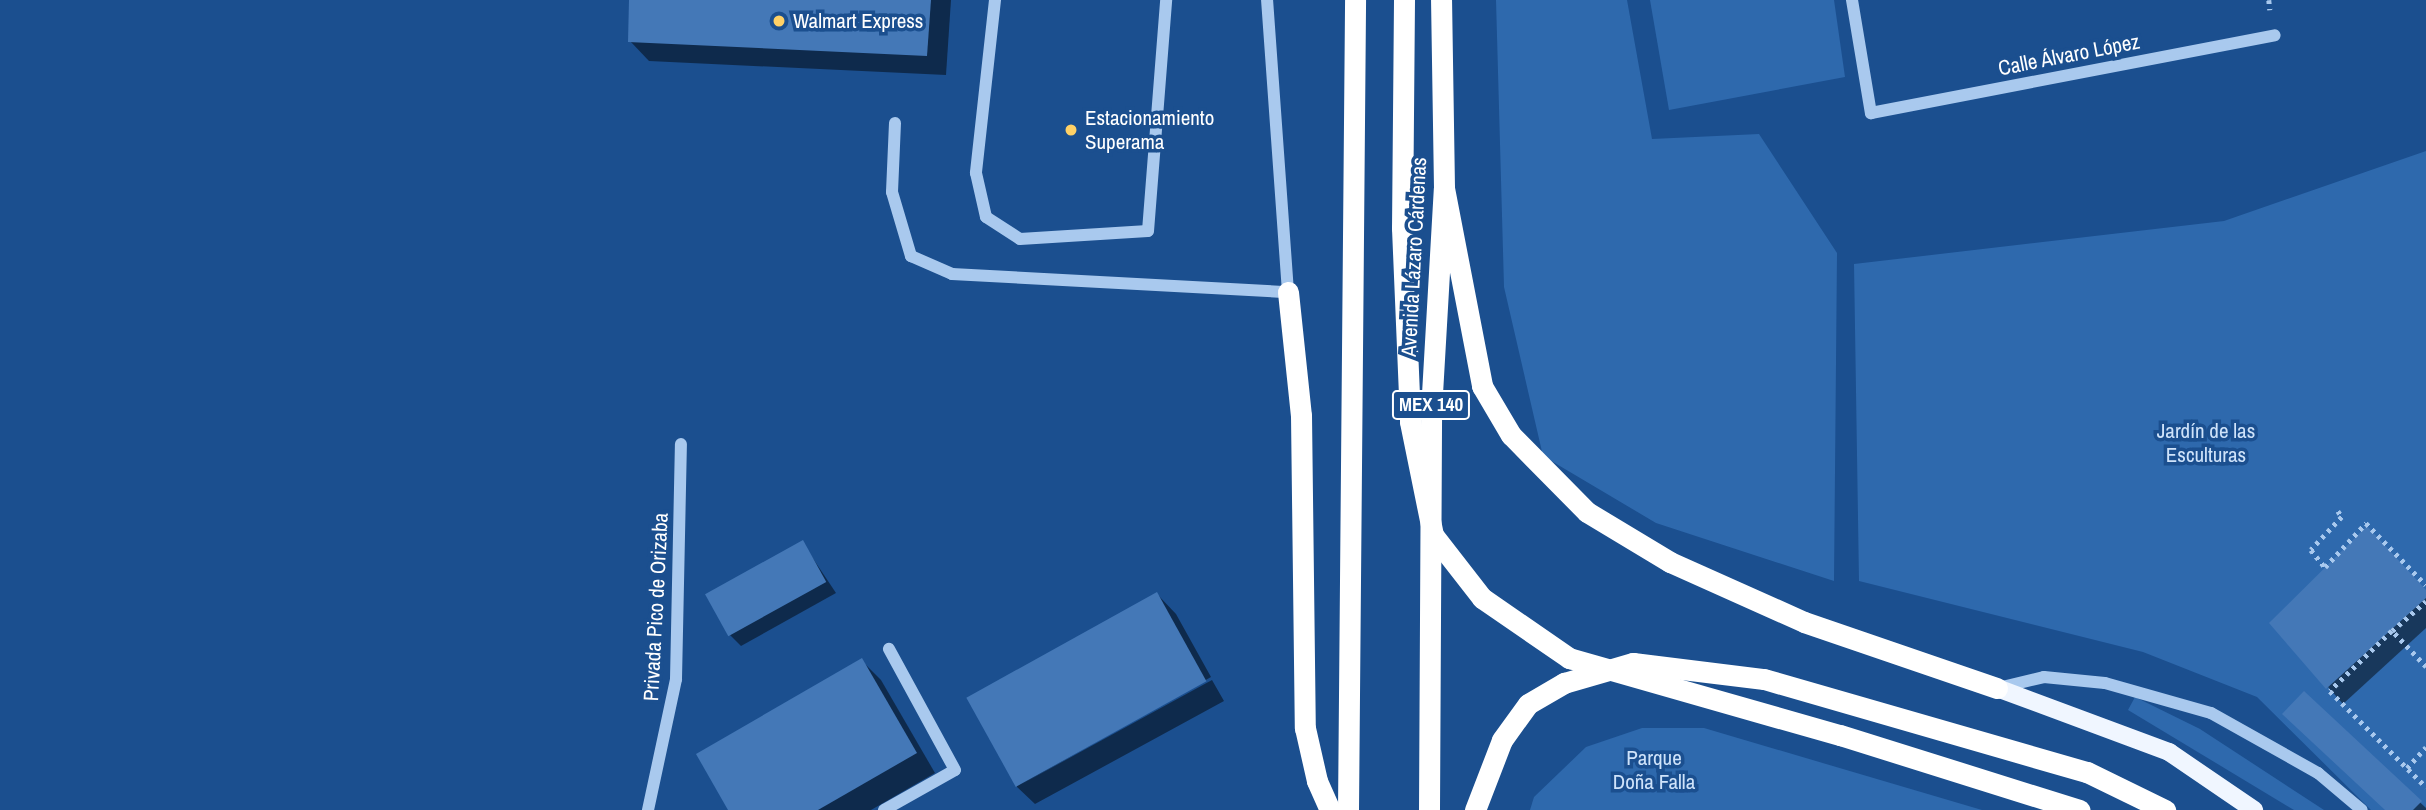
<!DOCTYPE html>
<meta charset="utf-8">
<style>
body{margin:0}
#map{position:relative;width:2426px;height:810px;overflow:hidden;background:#1b4f8f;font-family:"Archivo Narrow",sans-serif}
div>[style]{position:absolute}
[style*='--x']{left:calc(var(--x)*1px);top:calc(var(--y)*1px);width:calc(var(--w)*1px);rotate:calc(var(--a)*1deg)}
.green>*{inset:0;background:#2e69ad}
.shadow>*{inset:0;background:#0007}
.building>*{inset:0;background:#4478b7;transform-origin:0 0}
.path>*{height:4.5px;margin-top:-2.25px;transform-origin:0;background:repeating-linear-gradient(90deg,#a9c9ee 0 3.5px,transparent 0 8.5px)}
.minor>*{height:12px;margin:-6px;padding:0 6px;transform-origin:6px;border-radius:6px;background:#a9c9ee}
.major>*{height:18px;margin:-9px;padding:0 9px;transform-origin:9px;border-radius:9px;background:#f0f6ff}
.highway>*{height:21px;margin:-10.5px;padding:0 10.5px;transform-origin:10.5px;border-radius:10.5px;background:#fff}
.highway-bridge>*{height:21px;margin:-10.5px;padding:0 10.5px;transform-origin:10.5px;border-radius:10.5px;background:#fff}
.dots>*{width:19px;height:19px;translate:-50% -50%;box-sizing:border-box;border:4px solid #1b4f8f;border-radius:50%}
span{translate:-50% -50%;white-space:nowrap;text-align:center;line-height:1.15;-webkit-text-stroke:7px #1b4f8f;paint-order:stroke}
.shield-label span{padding:2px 5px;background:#1b4f8f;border:2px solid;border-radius:5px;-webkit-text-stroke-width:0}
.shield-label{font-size:19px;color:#fff;font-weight:700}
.poi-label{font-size:21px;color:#fff}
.left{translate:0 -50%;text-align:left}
.street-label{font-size:21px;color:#fff}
.park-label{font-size:21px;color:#cfe3fa}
</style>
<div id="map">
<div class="green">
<div style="clip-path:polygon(1496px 0,1627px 0,1652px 139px,1759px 134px,1837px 253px,1834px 581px,1656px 523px,1543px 456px,1504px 287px)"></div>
<div style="clip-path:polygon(1650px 0,1834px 0,1845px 77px,1669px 110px)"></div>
<div style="clip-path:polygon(2426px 151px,2426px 810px,2371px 810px,2257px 697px,2143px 652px,1859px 581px,1854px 264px,2224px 221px)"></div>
<div style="clip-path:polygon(2135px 697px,2200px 729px,2324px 810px,2294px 810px,2128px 710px)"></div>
<div style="clip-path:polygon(1642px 728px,1704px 728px,1982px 810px,1530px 810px,1534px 797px,1586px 747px)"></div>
</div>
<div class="shadow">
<div style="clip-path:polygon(631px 0,951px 0,946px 75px,649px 61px,630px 41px)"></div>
<div style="clip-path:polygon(802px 542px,836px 593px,741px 646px,730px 635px)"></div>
<div style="clip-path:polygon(2426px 591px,2426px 628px,2343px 704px,2272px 623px)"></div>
<div style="clip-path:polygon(1157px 594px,1176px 614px,1211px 677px,1020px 785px,1212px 680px,1224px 701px,1035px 804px,1015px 785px)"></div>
<div style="clip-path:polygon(861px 660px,881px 680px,935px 773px,871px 810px,730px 810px)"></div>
<div style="clip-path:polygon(2304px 693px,2426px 808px,2426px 810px,2386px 810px)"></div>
</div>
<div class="building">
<div style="clip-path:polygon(629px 0,931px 0,927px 56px,628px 42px)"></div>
<div style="clip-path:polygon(2367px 526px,2426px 590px,2426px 598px,2326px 689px,2269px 623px)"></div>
<div style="left:803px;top:540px;width:48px;height:112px;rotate:61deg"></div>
<div style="left:1157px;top:592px;width:102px;height:218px;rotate:61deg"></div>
<div style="clip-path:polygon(862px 658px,917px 753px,818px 810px,728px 810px,696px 754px)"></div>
<div style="clip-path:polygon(2304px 691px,2422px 801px,2413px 810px,2385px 810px,2282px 714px)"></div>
</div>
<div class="path">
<div style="--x:2269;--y:0;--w:10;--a:84"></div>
<div style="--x:2338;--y:511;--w:7;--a:56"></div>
<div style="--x:2342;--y:517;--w:45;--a:133.2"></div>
<div style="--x:2311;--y:550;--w:22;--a:51"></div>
<div style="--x:2325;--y:567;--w:60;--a:-47"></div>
<div style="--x:2366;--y:523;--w:86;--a:45.9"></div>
<div style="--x:2392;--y:631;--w:45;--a:-41.4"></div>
<div style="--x:2426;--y:667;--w:50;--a:-133.4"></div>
<div style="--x:2392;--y:631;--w:86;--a:135.9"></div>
<div style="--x:2330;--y:691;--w:136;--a:45"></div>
<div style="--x:2407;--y:768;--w:28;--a:-48"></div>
</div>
<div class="minor">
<div style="--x:995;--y:0;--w:174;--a:96.3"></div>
<div style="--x:976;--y:173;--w:45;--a:77.2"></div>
<div style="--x:986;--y:217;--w:40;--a:32.9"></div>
<div style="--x:1020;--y:239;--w:128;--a:-3.6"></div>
<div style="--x:1148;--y:231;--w:232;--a:-85.5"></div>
<div style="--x:1852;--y:0;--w:115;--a:80.5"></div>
<div style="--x:1871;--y:113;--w:411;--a:-10.9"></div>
<div style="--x:895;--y:123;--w:69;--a:92.5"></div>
<div style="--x:892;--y:192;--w:67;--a:73.5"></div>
<div style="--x:911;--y:256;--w:45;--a:23.7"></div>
<div style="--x:952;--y:274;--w:336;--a:3.1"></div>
<div style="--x:1288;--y:292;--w:293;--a:-94.1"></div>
<div style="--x:1998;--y:688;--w:47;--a:-13.4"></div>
<div style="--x:2044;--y:677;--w:61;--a:5.6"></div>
<div style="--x:2105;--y:683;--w:110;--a:15.8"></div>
<div style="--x:2211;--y:713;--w:123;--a:29.3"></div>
<div style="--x:2318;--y:773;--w:57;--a:40.1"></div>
<div style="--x:648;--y:810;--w:134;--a:-77.9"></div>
<div style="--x:676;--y:679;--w:235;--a:-88.8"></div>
<div style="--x:884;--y:810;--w:81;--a:-29.4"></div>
<div style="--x:955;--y:770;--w:138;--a:-118.6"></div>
</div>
<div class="major">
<div style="--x:1997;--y:688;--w:184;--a:20.4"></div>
<div style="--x:2169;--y:752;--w:103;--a:34.3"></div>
</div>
<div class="highway">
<div style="--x:1444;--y:188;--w:202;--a:79.1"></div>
<div style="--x:1482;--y:386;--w:57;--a:59.4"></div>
<div style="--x:1511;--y:435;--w:108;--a:45.4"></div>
<div style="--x:1587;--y:512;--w:97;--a:31.1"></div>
<div style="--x:1670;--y:562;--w:147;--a:24.1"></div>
<div style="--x:1804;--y:622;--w:204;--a:18.9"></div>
<div style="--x:1288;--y:292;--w:124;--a:84"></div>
<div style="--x:1301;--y:415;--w:313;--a:89.3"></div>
<div style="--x:1305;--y:728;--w:54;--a:77.2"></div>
<div style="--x:1317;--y:781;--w:32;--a:66"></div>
<div style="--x:1348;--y:810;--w:810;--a:-89.5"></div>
<div style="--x:1429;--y:810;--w:399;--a:-89.7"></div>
<div style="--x:1431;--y:411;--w:223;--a:-86.7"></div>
<div style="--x:1444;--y:188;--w:188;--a:-90.9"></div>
<div style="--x:1475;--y:810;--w:75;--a:-68.9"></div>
<div style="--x:1502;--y:740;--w:44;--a:-54.2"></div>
<div style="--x:1528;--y:704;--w:42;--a:-30.3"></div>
<div style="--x:1564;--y:683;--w:72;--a:-16.2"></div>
<div style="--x:1633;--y:663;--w:132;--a:7"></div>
<div style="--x:1764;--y:679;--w:336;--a:16.1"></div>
<div style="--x:2087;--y:772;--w:87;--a:26"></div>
</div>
<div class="highway-bridge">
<div style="--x:1404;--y:0;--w:228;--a:90.5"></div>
<div style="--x:1402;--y:228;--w:194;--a:87.6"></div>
<div style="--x:1410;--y:422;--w:115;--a:78.5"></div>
<div style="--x:1433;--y:535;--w:80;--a:52.1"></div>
<div style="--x:1482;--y:598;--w:106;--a:34.6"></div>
<div style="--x:1569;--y:658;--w:282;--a:15.9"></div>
<div style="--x:1840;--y:735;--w:251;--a:17.4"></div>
</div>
<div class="dots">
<div style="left:779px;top:21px;background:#ffd166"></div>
<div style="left:1071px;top:130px;background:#ffd166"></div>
</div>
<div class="shield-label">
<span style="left:1431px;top:405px">MEX 140</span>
</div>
<div class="poi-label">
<span class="left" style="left:793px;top:21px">Walmart Express</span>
<span class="left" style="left:1085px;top:130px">Estacionamiento<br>Superama</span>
</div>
<div class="street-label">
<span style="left:2069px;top:55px;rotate:-11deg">Calle Álvaro López</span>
<span style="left:1414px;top:257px;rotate:-87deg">Avenida Lázaro Cárdenas</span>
<span style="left:656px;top:607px;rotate:-87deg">Privada Pico de Orizaba</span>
</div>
<div class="park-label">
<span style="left:2206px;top:443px">Jardín de las<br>Esculturas</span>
<span style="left:1654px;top:770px">Parque<br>Doña Falla</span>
</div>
</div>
